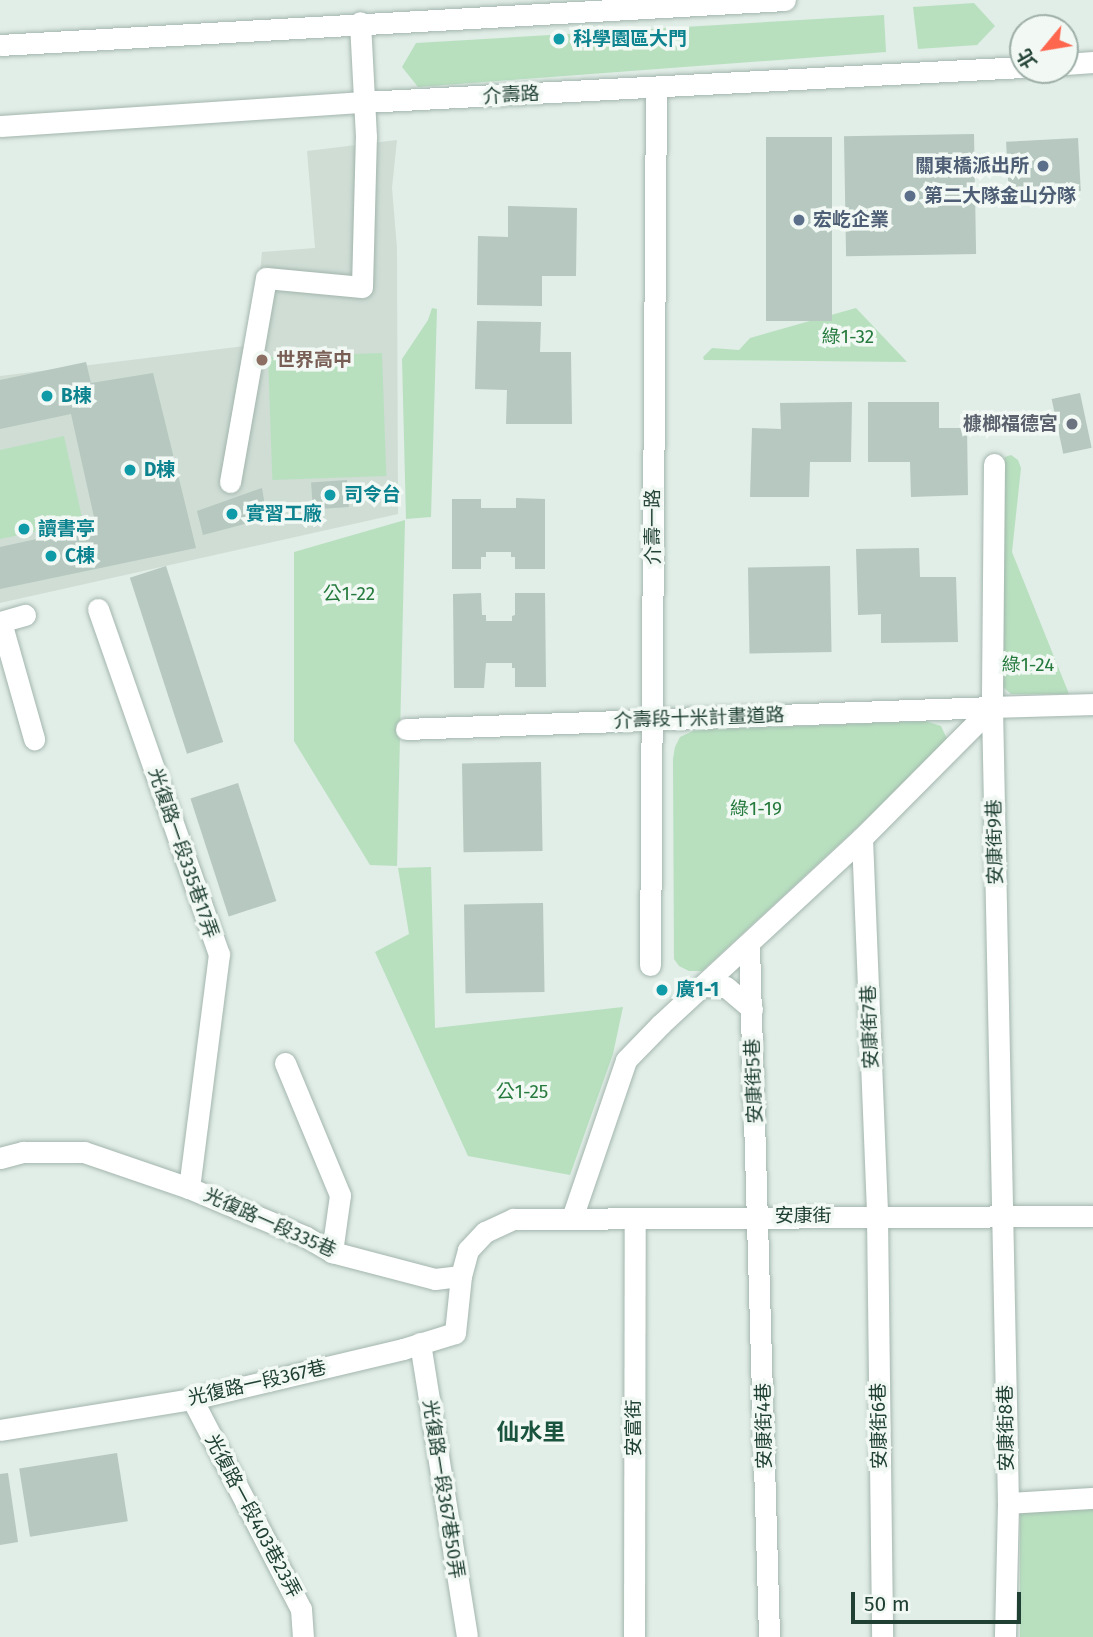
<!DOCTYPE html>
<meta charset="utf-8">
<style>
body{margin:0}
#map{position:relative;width:1093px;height:1637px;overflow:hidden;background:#e1ede7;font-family:"Fira Sans","Noto Sans TC",sans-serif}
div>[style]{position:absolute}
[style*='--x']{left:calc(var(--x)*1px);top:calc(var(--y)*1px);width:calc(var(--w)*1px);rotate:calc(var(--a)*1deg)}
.built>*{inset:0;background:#cfddd5}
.green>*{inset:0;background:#b8e0bf;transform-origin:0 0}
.building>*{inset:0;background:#b6c8bf;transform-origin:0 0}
.roads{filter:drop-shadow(0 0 2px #a3b6ae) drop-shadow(0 0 2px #a3b6ae)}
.minor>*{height:21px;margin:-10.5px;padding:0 10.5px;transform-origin:10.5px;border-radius:10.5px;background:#fff}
.dots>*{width:19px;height:19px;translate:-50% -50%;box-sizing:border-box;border:4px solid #f2f9f5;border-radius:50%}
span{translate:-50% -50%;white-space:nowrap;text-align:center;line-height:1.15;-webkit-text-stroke:7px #f2f9f5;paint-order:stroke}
.culture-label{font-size:19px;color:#0d838f;font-weight:700}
.left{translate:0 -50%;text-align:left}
.street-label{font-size:19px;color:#204034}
.service-label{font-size:19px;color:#4e5e75;font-weight:700}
.right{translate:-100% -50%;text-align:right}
.park-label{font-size:19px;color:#267a3d}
.education-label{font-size:19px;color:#785e54;font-weight:700}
.worship-label{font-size:19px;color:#5b616d;font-weight:700}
.quarter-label{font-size:23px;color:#1a543f;font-weight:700}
.north{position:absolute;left:1009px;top:14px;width:70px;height:70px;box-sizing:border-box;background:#f2f9f5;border:2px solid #9eafa8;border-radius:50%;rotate:240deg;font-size:19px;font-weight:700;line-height:28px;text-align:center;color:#204034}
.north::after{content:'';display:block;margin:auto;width:24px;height:32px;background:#fe664e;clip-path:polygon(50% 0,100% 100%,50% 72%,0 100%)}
.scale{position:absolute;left:851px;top:1592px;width:170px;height:32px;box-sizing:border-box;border:4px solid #204034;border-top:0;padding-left:9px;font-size:21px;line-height:24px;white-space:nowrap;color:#204034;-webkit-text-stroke:5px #f2f9f5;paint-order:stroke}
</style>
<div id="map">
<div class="built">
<div style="clip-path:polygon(397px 140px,392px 188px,397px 248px,398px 514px,0 603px,0 376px,253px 345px,262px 252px,315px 248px,307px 151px)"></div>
</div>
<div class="green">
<div style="clip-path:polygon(974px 3px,995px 26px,977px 45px,918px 49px,913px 7px)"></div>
<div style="clip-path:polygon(884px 15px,886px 52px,418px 87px,402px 67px,416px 43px)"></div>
<div style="clip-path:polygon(432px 308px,437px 309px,431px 517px,406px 519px,402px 359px,428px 320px)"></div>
<div style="clip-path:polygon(856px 308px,907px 362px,704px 360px,703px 357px,712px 348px,739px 350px,750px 338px)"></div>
<div style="left:382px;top:353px;width:123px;height:114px;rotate:88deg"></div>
<div style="clip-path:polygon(64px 436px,83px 522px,0 539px,0 450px)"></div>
<div style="clip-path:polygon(1011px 455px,1018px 460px,1021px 468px,1012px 552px,1069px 694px,1011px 694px,1000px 684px,1002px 470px,1005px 457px)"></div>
<div style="clip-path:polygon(405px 520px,397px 866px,370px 865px,294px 741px,294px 552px)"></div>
<div style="clip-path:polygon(925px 721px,941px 726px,947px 739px,945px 746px,702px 971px,689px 971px,679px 966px,674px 959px,673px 759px,675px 747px,680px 737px,695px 730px)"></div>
<div style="clip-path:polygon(431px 867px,435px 1028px,623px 1007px,613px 1054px,570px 1175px,468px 1156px,375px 952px,409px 934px,398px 868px)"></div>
<div style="left:1093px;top:1506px;width:131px;height:73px;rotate:90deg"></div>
</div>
<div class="building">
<div style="left:974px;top:134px;width:120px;height:130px;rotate:89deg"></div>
<div style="left:766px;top:137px;width:66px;height:184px"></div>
<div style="left:1078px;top:138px;width:53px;height:72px;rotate:87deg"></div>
<div style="clip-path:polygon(508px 206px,577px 208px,576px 276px,542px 276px,542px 306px,477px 305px,478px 236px,508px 237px)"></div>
<div style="clip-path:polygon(477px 321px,541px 322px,540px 352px,571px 352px,572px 424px,506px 424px,507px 390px,475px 389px)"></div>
<div style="clip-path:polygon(86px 362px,91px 383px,153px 373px,196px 548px,0 589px,0 547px,96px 526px,71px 414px,0 429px,0 380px)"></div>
<div style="left:1080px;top:393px;width:56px;height:29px;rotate:78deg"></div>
<div style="clip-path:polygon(852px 402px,851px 462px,810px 462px,809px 497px,750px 497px,752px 428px,781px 429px,780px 403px)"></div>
<div style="clip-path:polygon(868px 402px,939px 402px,939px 428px,967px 428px,968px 495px,911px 497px,910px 462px,868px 462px)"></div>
<div style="left:347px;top:480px;width:27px;height:36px;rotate:86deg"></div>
<div style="clip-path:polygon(262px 488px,267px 518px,203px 535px,197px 511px)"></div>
<div style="clip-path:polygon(516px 498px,545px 499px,545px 569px,515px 569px,515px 557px,511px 557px,511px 552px,486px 552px,486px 557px,481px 557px,481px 569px,452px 569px,452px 499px,481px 499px,481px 508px,516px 508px)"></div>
<div style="left:31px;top:523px;width:9px;height:15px;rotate:77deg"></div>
<div style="clip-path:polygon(919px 548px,920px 577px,956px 577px,958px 642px,881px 643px,881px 614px,858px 615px,856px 549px)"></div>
<div style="left:166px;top:566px;width:185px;height:38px;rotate:72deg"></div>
<div style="left:830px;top:566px;width:86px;height:82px;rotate:89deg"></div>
<div style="clip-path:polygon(481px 593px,482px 615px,486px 615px,486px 621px,512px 621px,512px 616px,515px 615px,515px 593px,545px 593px,546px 687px,515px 687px,515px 668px,512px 668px,512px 663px,486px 663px,484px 688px,454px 688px,453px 594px)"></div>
<div style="left:541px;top:762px;width:89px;height:79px;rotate:89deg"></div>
<div style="left:238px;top:783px;width:124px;height:50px;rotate:72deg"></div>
<div style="left:543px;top:903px;width:89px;height:79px;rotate:89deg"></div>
<div style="left:117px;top:1453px;width:69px;height:99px;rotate:81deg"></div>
<div style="clip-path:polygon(8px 1473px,18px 1542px,0 1545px,0 1474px)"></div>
</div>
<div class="roads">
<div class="minor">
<div style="--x:0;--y:45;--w:786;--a:-3.28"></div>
<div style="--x:1065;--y:64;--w:28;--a:-4"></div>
<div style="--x:0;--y:126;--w:365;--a:-3.8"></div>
<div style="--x:364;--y:102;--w:660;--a:-3.04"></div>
<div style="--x:994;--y:464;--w:243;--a:90.5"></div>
<div style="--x:992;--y:707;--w:796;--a:88.85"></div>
<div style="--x:1008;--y:1503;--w:134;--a:91.3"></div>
<div style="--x:230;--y:482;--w:207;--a:-80"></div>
<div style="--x:266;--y:278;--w:96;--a:5.4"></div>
<div style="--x:362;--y:287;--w:150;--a:-88.5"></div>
<div style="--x:366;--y:137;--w:115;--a:-93"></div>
<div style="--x:98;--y:609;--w:366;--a:70.7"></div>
<div style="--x:219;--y:954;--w:236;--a:97.3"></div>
<div style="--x:0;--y:622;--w:26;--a:-16"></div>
<div style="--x:1;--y:622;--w:122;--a:74.2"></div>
<div style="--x:406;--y:729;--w:586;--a:-2.15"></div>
<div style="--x:862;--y:838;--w:378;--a:87.7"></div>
<div style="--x:877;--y:1216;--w:421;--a:89.3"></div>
<div style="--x:749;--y:946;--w:691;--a:88.34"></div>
<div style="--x:650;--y:965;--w:877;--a:-89.61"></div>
<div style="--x:704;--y:986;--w:22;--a:3"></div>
<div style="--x:726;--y:987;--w:34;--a:40"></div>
<div style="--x:285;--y:1063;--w:143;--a:67.4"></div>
<div style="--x:340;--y:1195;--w:58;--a:98"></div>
<div style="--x:0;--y:1158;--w:24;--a:-15"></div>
<div style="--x:23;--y:1152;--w:61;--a:0"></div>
<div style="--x:84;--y:1152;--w:111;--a:18.9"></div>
<div style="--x:189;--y:1188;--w:127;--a:22.7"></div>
<div style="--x:306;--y:1237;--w:30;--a:30"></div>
<div style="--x:332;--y:1252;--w:106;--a:14.7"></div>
<div style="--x:435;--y:1279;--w:26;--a:-7"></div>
<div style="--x:461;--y:1276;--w:27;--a:-75"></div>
<div style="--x:468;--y:1250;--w:25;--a:-47"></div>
<div style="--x:485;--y:1232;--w:31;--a:-25"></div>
<div style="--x:513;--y:1219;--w:580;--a:-0.3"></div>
<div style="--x:572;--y:1218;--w:167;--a:-71.1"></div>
<div style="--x:626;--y:1060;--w:50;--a:-45.8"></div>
<div style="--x:661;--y:1024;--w:274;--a:-42.8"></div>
<div style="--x:862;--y:838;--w:185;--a:-45.2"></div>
<div style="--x:992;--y:707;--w:101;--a:-1.7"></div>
<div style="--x:420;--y:1343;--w:296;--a:80.9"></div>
<div style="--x:192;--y:1399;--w:237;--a:62.6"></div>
<div style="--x:301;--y:1609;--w:28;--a:86"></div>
<div style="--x:0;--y:1430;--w:194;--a:-9.2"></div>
<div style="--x:192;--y:1399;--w:217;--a:-13.3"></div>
<div style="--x:403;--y:1349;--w:54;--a:-17.1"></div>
<div style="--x:455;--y:1333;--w:57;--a:-84"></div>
<div style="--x:1008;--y:1503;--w:85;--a:-3.4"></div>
<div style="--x:634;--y:1637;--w:418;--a:-89.9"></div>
</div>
</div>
<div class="dots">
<div style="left:559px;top:39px;background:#0f9aa8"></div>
<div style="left:1043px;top:166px;background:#5c6f8a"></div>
<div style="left:910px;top:196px;background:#5c6f8a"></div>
<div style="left:799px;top:220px;background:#5c6f8a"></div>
<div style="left:262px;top:360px;background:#8d6e63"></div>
<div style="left:47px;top:396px;background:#0f9aa8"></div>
<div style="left:1072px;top:424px;background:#6b7280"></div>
<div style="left:130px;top:470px;background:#0f9aa8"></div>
<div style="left:330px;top:495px;background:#0f9aa8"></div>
<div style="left:232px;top:514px;background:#0f9aa8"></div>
<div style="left:24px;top:529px;background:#0f9aa8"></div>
<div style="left:51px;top:556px;background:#0f9aa8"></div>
<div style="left:662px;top:990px;background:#0f9aa8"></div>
</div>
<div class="culture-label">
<span class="left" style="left:573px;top:39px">科學園區大門</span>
<span class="left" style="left:61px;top:396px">B棟</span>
<span class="left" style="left:144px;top:470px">D棟</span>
<span class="left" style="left:344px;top:495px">司令台</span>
<span class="left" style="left:246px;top:514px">實習工廠</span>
<span class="left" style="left:38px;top:529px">讀書亭</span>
<span class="left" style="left:65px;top:556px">C棟</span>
<span class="left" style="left:676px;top:990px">廣1-1</span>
</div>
<div class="street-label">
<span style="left:511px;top:95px;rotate:-3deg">介壽路</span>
<span style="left:653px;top:527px;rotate:-90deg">介壽一路</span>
<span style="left:699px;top:718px;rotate:-2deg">介壽段十米計畫道路</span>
<span style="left:995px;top:842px;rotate:-91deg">安康街9巷</span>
<span style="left:183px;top:853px;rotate:71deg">光復路一段335巷17弄</span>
<span style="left:870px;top:1027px;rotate:-92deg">安康街7巷</span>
<span style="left:754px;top:1081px;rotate:-92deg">安康街5巷</span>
<span style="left:803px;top:1216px">安康街</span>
<span style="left:270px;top:1223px;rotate:24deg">光復路一段335巷</span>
<span style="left:257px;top:1383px;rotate:-13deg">光復路一段367巷</span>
<span style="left:764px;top:1426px;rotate:-91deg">安康街4巷</span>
<span style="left:879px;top:1426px;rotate:-91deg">安康街6巷</span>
<span style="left:634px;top:1428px;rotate:-90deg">安富街</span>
<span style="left:1006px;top:1428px;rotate:-91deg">安康街8巷</span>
<span style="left:443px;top:1489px;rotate:81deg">光復路一段367巷50弄</span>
<span style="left:253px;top:1516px;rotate:62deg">光復路一段403巷23弄</span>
</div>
<div class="service-label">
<span class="right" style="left:1029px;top:166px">關東橋派出所</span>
<span class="left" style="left:924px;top:196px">第二大隊金山分隊</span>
<span class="left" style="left:813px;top:220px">宏屹企業</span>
</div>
<div class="park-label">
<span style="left:848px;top:337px">綠1-32</span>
<span style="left:349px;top:594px">公1-22</span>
<span style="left:1028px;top:665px">綠1-24</span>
<span style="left:756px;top:809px">綠1-19</span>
<span style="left:522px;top:1092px">公1-25</span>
</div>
<div class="education-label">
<span class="left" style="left:276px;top:360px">世界高中</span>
</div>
<div class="worship-label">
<span class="right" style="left:1058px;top:424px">槺榔福德宮</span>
</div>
<div class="quarter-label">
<span style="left:531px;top:1432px">仙水里</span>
</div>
<div class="north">北</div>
<div class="scale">50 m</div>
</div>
